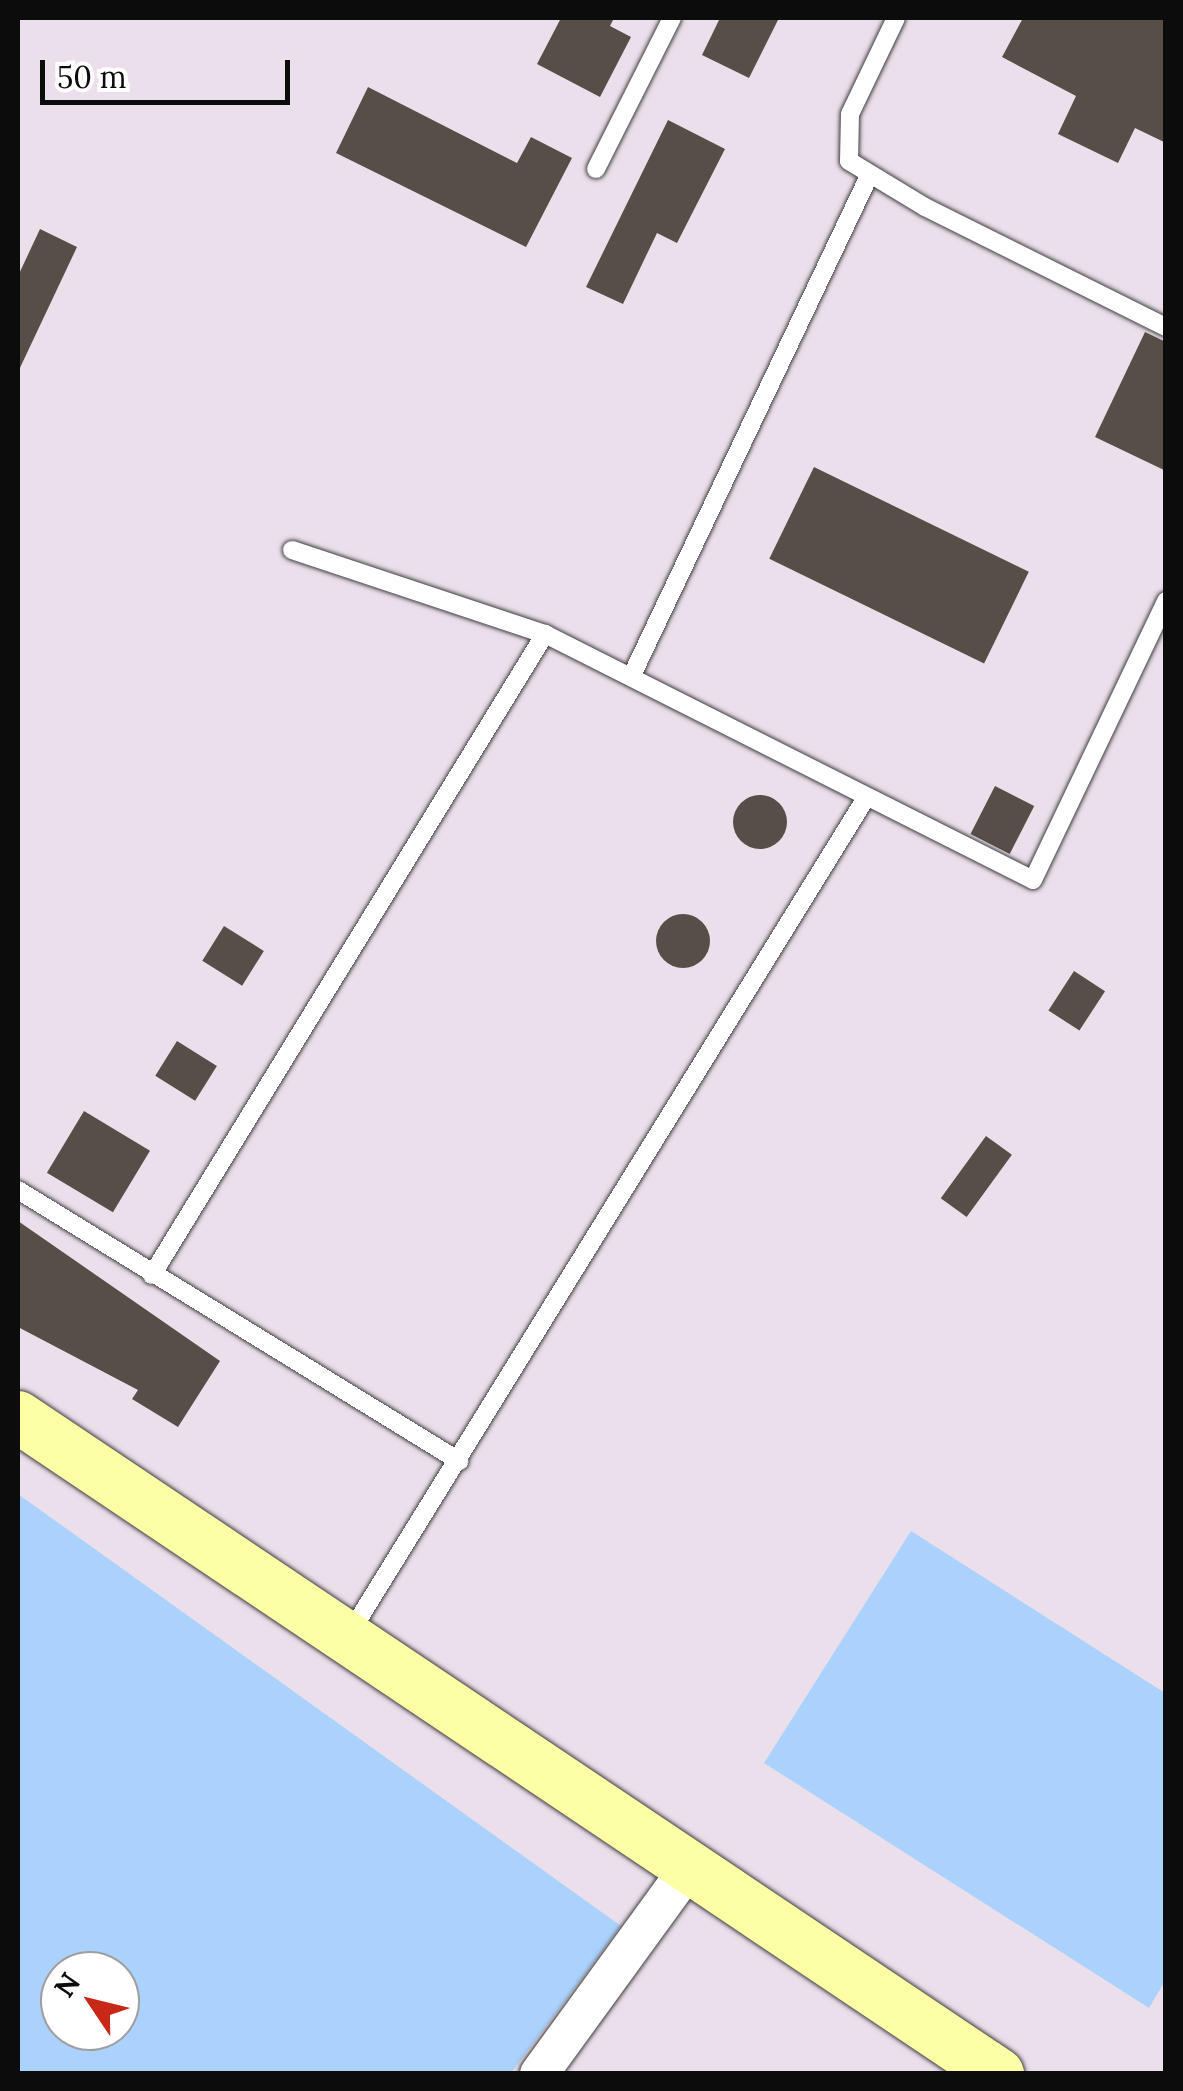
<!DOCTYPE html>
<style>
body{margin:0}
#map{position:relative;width:1183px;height:2091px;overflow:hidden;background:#fffeec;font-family:Lora,serif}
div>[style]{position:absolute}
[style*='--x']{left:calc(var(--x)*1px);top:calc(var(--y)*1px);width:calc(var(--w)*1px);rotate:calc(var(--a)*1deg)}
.industrial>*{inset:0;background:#ecdfec}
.water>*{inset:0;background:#abd2fc}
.building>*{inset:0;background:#564f48;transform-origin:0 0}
.round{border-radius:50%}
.roads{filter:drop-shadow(0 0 2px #3f3f3f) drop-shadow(0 0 2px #3f3f3f)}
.lane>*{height:18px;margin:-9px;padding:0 9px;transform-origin:9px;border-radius:9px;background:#fff}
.street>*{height:38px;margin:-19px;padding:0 19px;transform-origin:19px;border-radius:19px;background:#fff}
.secondary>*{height:52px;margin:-26px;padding:0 26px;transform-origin:26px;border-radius:26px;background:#fdffa7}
span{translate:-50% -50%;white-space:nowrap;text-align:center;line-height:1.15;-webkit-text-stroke:10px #fff;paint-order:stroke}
.frame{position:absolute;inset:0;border:20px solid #0c0c0c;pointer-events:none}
.north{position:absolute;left:40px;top:1951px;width:100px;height:100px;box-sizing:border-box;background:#fff;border:2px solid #9e9e9e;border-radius:50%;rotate:305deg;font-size:28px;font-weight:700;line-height:40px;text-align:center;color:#0c0c0c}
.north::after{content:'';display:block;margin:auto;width:35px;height:45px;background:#c92718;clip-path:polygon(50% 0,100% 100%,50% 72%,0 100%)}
.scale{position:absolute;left:40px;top:60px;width:250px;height:45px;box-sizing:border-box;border:5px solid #0c0c0c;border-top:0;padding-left:12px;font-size:30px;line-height:35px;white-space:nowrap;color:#0c0c0c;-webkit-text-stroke:8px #fff;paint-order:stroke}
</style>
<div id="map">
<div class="industrial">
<div style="clip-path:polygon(evenodd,18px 18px,1165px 18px,1165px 2073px,18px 2073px,18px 18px,60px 1971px,120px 1971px,120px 2031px,60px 2031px,60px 1971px)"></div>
</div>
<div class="water">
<div style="clip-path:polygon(evenodd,18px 1494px,621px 1926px,511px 2073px,18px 2073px,18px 1494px,60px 1971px,120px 1971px,120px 2031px,60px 2031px,60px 1971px)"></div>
<div style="clip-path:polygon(911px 1531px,1165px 1693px,1165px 1981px,1149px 2008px,764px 1763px)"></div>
</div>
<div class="building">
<div style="clip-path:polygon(561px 18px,614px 18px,610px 26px,631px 37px,600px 97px,537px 64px)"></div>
<div style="clip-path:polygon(720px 18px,779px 18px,749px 78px,702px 55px)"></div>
<div style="clip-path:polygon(1023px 18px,1166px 18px,1166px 143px,1135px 128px,1118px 163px,1058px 134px,1076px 96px,1002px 57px)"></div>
<div style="clip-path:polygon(368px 87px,517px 163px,531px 137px,572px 158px,526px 247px,336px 153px)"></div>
<div style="clip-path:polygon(668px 120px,725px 149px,677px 243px,657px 233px,623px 304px,586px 287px)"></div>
<div style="clip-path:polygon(40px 229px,77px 247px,18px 372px,18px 276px)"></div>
<div style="clip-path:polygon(1145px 332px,1166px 342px,1166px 471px,1095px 437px)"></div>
<div style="left:814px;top:467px;width:239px;height:102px;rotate:26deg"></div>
<div style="left:995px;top:786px;width:44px;height:54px;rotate:27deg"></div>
<div class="round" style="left:733px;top:795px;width:54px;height:54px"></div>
<div class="round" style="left:656px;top:914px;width:54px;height:54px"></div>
<div style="left:224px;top:926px;width:47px;height:41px;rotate:32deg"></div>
<div style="left:1074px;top:971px;width:37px;height:47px;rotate:33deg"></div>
<div style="left:177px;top:1041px;width:47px;height:41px;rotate:32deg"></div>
<div style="left:84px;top:1111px;width:77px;height:72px;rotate:31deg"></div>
<div style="left:986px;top:1136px;width:32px;height:77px;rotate:36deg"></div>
<div style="clip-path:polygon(18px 1221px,220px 1361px,178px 1427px,132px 1399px,138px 1390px,18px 1327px)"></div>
</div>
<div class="roads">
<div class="lane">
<div style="--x:896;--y:18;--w:106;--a:115.6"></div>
<div style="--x:850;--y:114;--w:47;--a:91.2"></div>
<div style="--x:849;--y:161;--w:89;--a:31.2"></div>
<div style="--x:925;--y:207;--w:269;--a:26.5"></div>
<div style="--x:596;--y:169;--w:169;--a:-63.3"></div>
<div style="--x:292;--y:550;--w:267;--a:18.4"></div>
<div style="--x:545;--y:634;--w:546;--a:26.75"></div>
<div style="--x:1033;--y:880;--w:309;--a:-64.5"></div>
<div style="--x:633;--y:673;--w:550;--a:-64.6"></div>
<div style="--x:18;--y:1190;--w:518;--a:31.57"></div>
<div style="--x:152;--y:1275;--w:752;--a:-58.49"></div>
<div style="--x:350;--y:1633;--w:982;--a:-58.29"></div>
</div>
<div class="street">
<div style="--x:539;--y:2074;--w:258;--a:-54"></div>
</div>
<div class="secondary">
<div style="--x:18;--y:1417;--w:1180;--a:33.84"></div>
</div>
</div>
<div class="frame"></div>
<div class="north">N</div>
<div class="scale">50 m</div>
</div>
